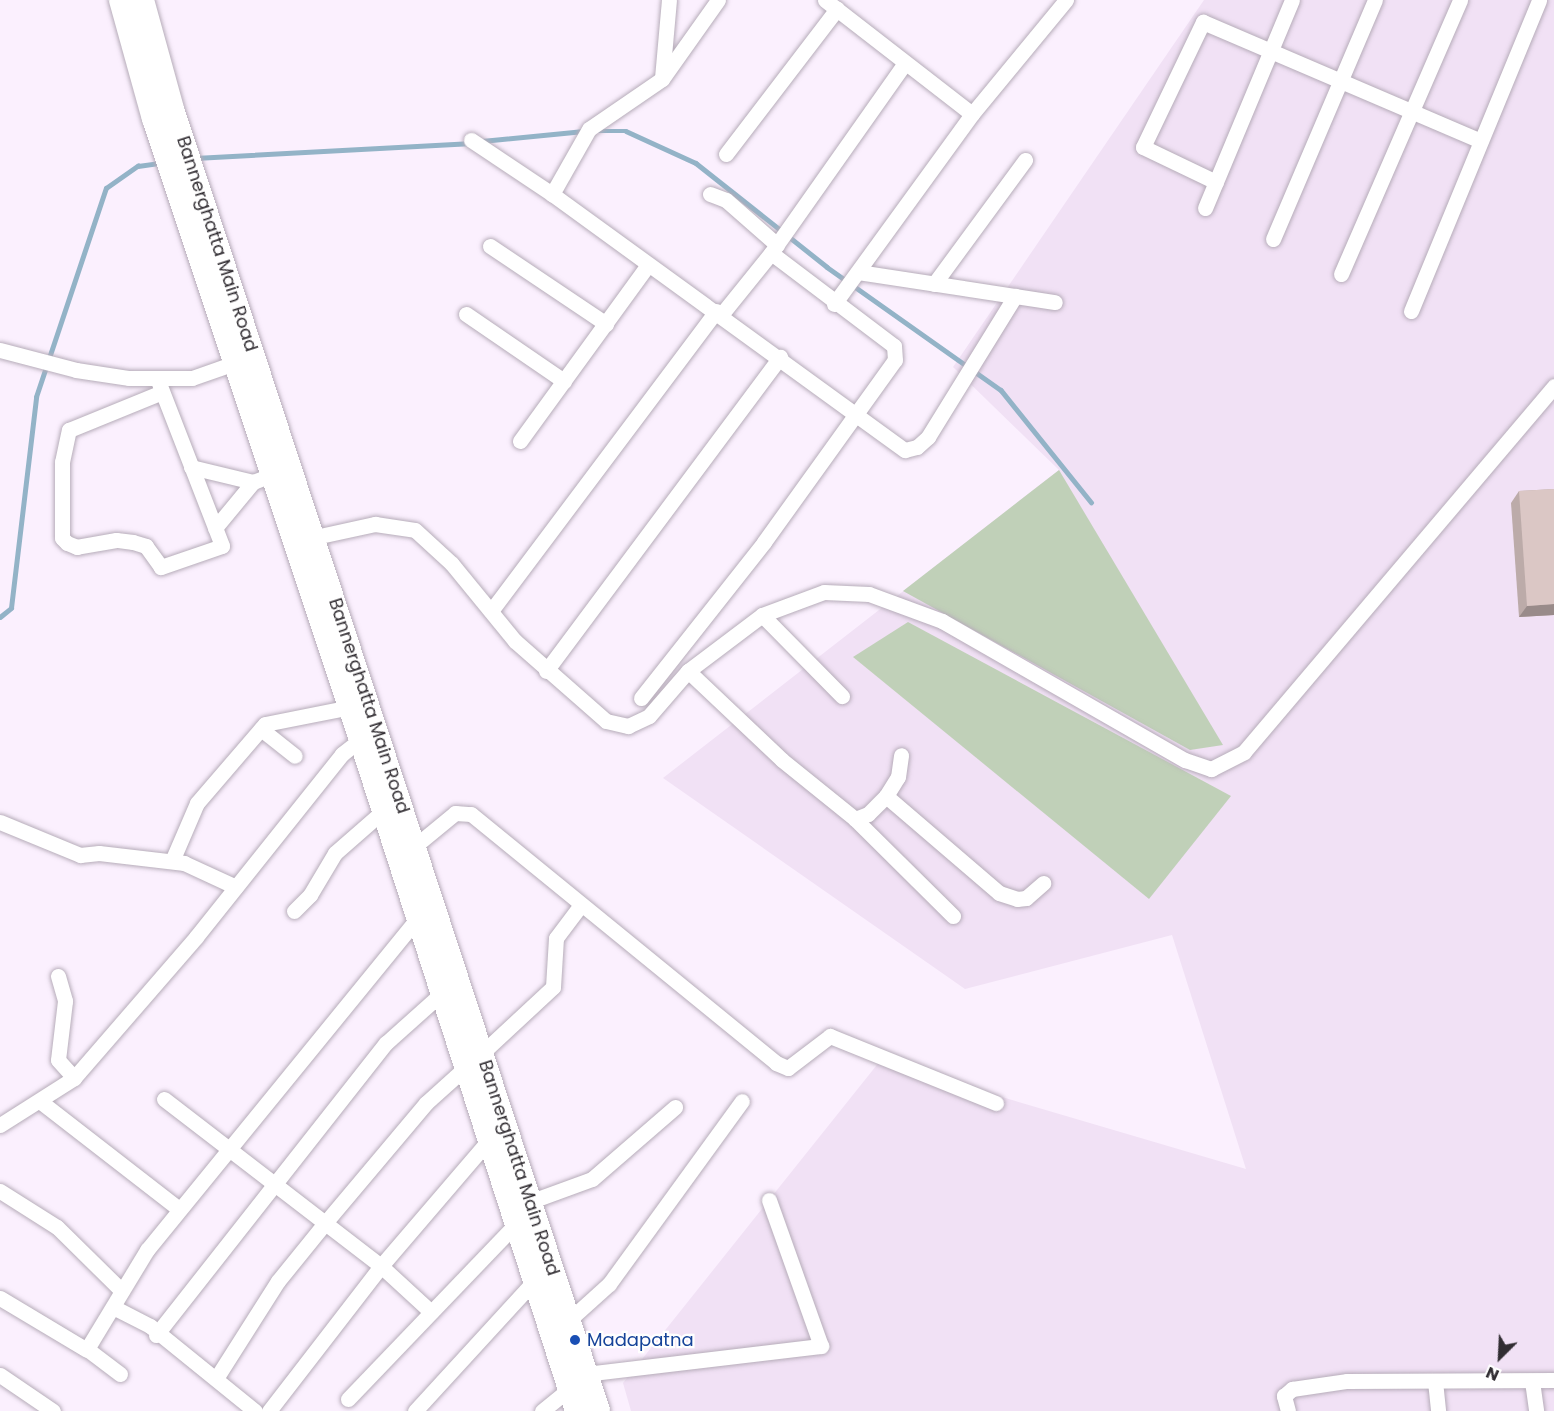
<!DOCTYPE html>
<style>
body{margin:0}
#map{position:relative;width:1554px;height:1411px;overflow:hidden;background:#fbf0fe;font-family:Poppins,sans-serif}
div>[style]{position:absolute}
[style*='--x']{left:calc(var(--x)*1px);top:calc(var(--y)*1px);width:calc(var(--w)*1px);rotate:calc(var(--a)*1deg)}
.built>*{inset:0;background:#f1e1f5}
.green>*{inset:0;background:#c0d0b8}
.stream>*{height:4.5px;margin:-2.25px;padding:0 2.25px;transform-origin:2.25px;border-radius:2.25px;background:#93b3c7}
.roads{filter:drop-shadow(0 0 2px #b6acb9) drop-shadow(0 0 2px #b6acb9)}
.street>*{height:15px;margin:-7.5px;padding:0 7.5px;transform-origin:7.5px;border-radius:7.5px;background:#fff}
.primary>*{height:24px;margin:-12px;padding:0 12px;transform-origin:12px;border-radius:12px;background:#fff}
.wall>*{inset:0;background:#bcaba9}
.shaded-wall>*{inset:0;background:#998b8a}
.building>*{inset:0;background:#dbc7c5}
.dots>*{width:16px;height:16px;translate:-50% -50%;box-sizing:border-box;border:3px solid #fff;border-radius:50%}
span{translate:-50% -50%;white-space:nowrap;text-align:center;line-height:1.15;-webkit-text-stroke:4.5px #fff;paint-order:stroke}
.street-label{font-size:18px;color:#312d32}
.transit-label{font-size:18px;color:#164399}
.left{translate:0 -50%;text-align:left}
.north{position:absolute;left:1470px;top:1327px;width:60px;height:60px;-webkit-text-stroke:4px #fff;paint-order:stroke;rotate:204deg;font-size:16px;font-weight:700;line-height:24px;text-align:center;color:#312d32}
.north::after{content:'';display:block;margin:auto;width:21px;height:27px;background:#312d32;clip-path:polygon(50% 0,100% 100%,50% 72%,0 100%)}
</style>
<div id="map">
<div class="built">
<div style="clip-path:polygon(1204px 0,1554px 0,1554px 1411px,631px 1411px,623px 1383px,880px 1061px,1246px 1169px,1172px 935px,965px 989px,663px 778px,1059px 470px,953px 367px)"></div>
</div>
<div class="green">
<div style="clip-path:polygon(1059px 470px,1223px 745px,1190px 750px,903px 591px)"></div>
<div style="clip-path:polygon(908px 622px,1231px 796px,1149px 899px,853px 657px)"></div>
</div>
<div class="stream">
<div style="--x:595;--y:131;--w:31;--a:0"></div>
<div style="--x:626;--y:131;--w:77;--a:24.6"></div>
<div style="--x:696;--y:163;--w:167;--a:38.4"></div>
<div style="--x:827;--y:267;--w:213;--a:35.3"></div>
<div style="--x:1001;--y:390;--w:144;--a:51.2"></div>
<div style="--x:482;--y:141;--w:102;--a:-5.6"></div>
<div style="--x:195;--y:158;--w:273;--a:-3.1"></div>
<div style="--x:0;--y:617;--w:14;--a:-39"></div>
<div style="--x:11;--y:608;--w:212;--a:-83.2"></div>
<div style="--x:36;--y:397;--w:220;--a:-71.5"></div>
<div style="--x:106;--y:188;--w:39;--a:-35"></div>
<div style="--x:138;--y:166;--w:22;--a:-8"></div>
</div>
<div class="roads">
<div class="street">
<div style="--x:718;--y:0;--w:97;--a:125.3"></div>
<div style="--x:662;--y:79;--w:88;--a:145.6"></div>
<div style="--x:589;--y:129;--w:75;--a:119.6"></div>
<div style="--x:552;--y:194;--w:436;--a:36"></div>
<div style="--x:905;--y:450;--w:12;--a:-14"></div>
<div style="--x:917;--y:447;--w:15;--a:-42"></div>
<div style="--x:928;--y:437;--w:166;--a:-58.3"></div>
<div style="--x:825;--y:0;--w:186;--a:37.8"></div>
<div style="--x:662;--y:78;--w:78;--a:-84.9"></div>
<div style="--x:471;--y:140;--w:97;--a:33.7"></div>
<div style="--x:726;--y:154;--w:183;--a:-52.6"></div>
<div style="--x:1216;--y:182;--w:81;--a:-154.4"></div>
<div style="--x:1143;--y:147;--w:139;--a:-64.4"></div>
<div style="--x:1203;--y:22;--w:302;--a:23.2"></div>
<div style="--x:710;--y:194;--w:17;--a:21"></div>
<div style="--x:726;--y:200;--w:68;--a:41.4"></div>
<div style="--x:1205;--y:208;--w:225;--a:-67.3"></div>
<div style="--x:1273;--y:239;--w:260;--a:-66.9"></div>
<div style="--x:490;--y:246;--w:140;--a:33.9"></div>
<div style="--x:771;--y:253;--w:232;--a:-54.8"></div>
<div style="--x:858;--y:272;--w:199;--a:8.7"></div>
<div style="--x:1341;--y:274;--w:299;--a:-66.5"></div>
<div style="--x:934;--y:284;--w:154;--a:-53.7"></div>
<div style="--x:834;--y:304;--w:235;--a:-54"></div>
<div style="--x:972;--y:114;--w:148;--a:-50.5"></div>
<div style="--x:1411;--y:311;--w:336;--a:-67.6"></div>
<div style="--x:466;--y:314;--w:119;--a:34.4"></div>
<div style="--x:0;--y:350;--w:79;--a:14.7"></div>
<div style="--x:76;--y:370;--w:54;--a:8.6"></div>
<div style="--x:129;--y:378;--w:63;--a:0"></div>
<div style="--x:192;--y:378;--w:54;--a:-19.4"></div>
<div style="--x:157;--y:378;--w:180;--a:68.8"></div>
<div style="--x:222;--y:546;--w:65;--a:161"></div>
<div style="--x:161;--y:567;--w:26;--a:-126"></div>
<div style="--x:146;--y:546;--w:14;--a:-163"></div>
<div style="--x:133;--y:542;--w:17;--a:-173"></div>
<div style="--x:116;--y:540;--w:40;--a:170"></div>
<div style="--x:77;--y:547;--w:11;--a:-158"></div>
<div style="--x:67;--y:543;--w:7;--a:-135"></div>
<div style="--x:62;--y:538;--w:76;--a:-90"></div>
<div style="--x:62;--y:462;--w:33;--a:-78"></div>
<div style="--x:69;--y:430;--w:100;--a:-22.2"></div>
<div style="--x:520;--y:441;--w:216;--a:-54"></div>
<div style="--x:191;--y:467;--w:64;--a:13.6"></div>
<div style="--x:215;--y:528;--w:60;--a:-50.4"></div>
<div style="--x:253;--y:482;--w:19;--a:-21"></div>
<div style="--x:306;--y:539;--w:71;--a:-12.3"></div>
<div style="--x:375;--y:524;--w:40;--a:8.5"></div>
<div style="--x:415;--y:530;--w:50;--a:42.6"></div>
<div style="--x:452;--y:564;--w:99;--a:50.7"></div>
<div style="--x:515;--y:641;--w:121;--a:41.3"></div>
<div style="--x:606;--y:721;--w:23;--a:13"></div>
<div style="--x:628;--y:726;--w:23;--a:-25"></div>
<div style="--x:649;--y:716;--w:60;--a:-49.1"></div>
<div style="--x:688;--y:671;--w:93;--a:-37.1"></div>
<div style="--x:762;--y:615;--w:66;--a:-20.4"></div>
<div style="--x:824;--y:592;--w:45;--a:2.5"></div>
<div style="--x:869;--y:594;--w:78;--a:20.3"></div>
<div style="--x:942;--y:621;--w:280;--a:29.8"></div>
<div style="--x:1185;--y:760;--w:28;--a:19"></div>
<div style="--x:1211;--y:769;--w:37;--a:-27"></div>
<div style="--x:1244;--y:752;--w:480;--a:-49.7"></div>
<div style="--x:491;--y:611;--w:375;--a:-53.1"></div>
<div style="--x:762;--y:615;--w:114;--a:45.4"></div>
<div style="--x:546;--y:671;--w:392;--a:-53.3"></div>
<div style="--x:688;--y:671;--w:129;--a:43.4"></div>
<div style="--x:782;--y:760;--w:94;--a:38.9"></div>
<div style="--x:855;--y:819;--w:14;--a:-21"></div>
<div style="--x:868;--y:814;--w:25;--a:-45"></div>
<div style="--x:886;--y:796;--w:22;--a:-58"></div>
<div style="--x:898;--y:777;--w:22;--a:-82"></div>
<div style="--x:641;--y:698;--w:199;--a:-51.7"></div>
<div style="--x:764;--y:542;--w:224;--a:-54.3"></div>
<div style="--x:895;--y:360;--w:14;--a:-94"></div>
<div style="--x:894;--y:346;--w:154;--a:-142.9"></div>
<div style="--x:771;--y:253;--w:80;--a:128.9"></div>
<div style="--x:261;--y:729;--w:43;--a:38.5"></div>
<div style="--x:886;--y:796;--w:149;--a:40.6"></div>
<div style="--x:999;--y:893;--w:19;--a:18"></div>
<div style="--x:1017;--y:899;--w:9;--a:-6"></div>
<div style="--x:1026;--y:898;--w:23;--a:-41"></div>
<div style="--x:855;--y:819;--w:138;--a:44.7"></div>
<div style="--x:0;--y:822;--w:87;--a:22.4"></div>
<div style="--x:80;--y:855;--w:19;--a:-6"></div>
<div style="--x:99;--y:853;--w:86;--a:6.7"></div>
<div style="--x:184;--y:863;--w:57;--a:24.8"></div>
<div style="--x:415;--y:846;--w:52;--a:-39.5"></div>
<div style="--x:455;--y:813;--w:16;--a:4"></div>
<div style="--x:471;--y:814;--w:394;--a:39.2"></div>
<div style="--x:776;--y:1063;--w:13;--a:23"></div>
<div style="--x:788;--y:1068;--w:53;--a:-37.3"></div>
<div style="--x:830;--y:1036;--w:179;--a:22"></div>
<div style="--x:172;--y:861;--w:63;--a:-66.7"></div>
<div style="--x:197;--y:803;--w:104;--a:-49.3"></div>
<div style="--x:265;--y:724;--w:88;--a:-11.2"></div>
<div style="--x:294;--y:911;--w:23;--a:-45"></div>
<div style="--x:310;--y:895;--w:49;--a:-59.2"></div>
<div style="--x:335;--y:853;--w:64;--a:-41.2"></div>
<div style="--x:58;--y:976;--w:26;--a:74"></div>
<div style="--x:65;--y:1001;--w:59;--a:96.8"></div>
<div style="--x:58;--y:1060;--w:24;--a:48"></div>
<div style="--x:482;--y:1053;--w:97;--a:-42.9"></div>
<div style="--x:553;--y:987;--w:49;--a:-86.5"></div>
<div style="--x:556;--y:938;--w:40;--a:-53"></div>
<div style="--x:164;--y:1099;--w:274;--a:37.6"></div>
<div style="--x:381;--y:1266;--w:167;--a:-49.4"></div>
<div style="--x:41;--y:1102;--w:175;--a:37.8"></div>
<div style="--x:0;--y:1125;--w:88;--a:-32.4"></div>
<div style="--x:74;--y:1078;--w:186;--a:-49.1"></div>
<div style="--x:196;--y:937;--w:234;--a:-51.4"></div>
<div style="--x:342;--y:754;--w:31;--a:-38"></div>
<div style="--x:0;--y:1191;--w:67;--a:32.3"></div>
<div style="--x:57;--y:1227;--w:91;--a:44.6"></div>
<div style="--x:529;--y:1202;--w:67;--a:-20.1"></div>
<div style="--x:592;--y:1179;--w:110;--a:-40.9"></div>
<div style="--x:0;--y:1298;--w:101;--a:30.9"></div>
<div style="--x:113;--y:1307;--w:42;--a:27.2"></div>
<div style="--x:150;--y:1326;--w:135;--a:39"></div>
<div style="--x:568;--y:1321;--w:55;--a:-42.1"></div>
<div style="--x:609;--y:1284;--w:226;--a:-54"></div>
<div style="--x:156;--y:1335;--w:372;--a:-51.8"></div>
<div style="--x:386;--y:1043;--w:75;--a:-41.8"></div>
<div style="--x:120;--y:1374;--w:41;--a:-142.9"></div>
<div style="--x:87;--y:1349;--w:116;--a:-58.8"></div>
<div style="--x:147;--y:1250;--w:427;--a:-50.8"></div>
<div style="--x:585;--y:1374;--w:238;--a:-6.8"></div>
<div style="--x:821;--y:1346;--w:155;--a:-109.6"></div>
<div style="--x:0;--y:1375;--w:64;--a:34.2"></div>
<div style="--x:217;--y:1377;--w:114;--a:-57.6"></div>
<div style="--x:278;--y:1281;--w:75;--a:-51"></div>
<div style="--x:325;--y:1223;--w:157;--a:-49.9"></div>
<div style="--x:426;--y:1103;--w:54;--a:-42"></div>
<div style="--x:1435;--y:1381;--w:30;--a:84"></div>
<div style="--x:1532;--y:1381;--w:30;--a:82"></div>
<div style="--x:348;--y:1399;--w:244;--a:-46.2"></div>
<div style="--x:269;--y:1411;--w:183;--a:-52.3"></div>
<div style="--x:381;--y:1266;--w:68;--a:42.6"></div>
<div style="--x:415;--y:1411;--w:178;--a:-47.5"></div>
<div style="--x:542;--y:1411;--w:36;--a:-39"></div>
<div style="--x:1288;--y:1411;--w:16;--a:-105"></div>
<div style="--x:1284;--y:1396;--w:11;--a:-41"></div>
<div style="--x:1292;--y:1389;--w:56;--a:-8.3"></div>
<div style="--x:1347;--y:1381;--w:207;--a:-0.3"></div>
</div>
<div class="primary">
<div style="--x:121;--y:0;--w:123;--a:74.5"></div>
<div style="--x:154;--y:119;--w:638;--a:71.54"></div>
<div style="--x:356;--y:724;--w:722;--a:72.17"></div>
<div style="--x:142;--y:0;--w:113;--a:74.6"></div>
<div style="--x:172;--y:109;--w:1370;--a:71.88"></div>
</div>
</div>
<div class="wall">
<div style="clip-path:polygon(1554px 489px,1554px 615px,1519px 617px,1511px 503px,1519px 491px)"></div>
</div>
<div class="shaded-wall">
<div style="clip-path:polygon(1554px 604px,1554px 615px,1519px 617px,1527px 606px)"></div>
</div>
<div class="building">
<div style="clip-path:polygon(1554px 489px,1554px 604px,1527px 606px,1519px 491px)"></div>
</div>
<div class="dots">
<div style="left:575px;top:1340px;background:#1a4fb4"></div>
</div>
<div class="street-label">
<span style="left:217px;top:244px;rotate:72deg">Bannerghatta Main Road</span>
<span style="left:369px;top:706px;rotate:72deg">Bannerghatta Main Road</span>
<span style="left:519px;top:1168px;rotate:72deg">Bannerghatta Main Road</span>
</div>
<div class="transit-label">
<span class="left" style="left:587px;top:1340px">Madapatna</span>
</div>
<div class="north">N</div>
</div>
